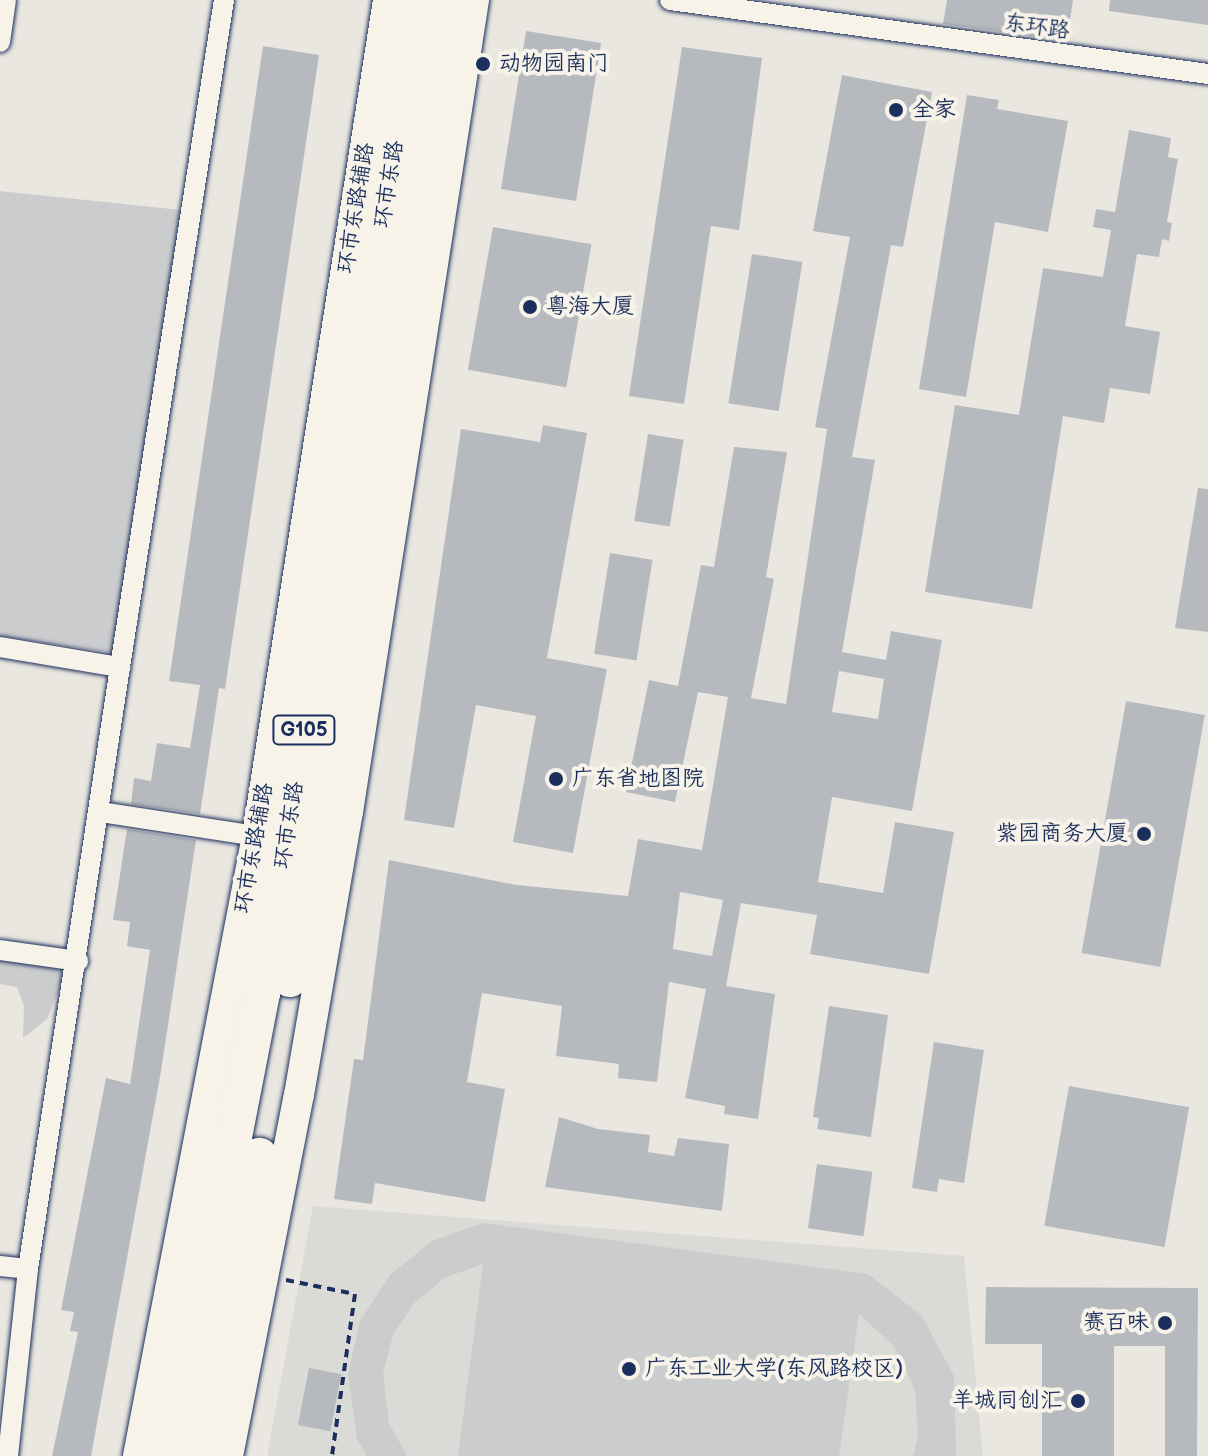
<!DOCTYPE html>
<meta charset="utf-8">
<style>
body{margin:0}
#map{position:relative;width:1208px;height:1456px;overflow:hidden;background:#eae7e0;font-family:"Balsamiq Sans","LXGW WenKai TC",sans-serif}
div>[style]{position:absolute}
[style*='--x']{left:calc(var(--x)*1px);top:calc(var(--y)*1px);width:calc(var(--w)*1px);rotate:calc(var(--a)*1deg)}
.built>*{inset:0;background:#dadad6}
.green>*{inset:0;background:#cbcccd}
.building>*{inset:0;background:#b6babf;transform-origin:0 0}
.path>*{height:4px;margin-top:-2px;transform-origin:0;background:repeating-linear-gradient(90deg,#1b2f5e 0 8px,transparent 0 14px)}
.roads{filter:drop-shadow(0 0 2px #1b2f5e) drop-shadow(0 0 2px #1b2f5e)}
.street>*{height:20px;margin:-10px;padding:0 10px;transform-origin:10px;border-radius:10px;background:#f7f3e8}
.secondary>*{height:30px;margin:-15px;padding:0 15px;transform-origin:15px;border-radius:15px;background:#f7f3e8}
.highway>*{height:38px;margin:-19px;padding:0 19px;transform-origin:19px;border-radius:19px;background:#f7f3e8}
.dots>*{width:22px;height:22px;translate:-50% -50%;box-sizing:border-box;border:4px solid #f7f3e8;border-radius:50%}
span{translate:-50% -50%;white-space:nowrap;text-align:center;line-height:1.15;-webkit-text-stroke:8px #f7f3e8;paint-order:stroke}
.shield-label span{padding:2px 6px;background:#f7f3e8;border:2px solid;border-radius:6px;-webkit-text-stroke-width:0}
.shield-label{font-size:20px;color:#1b2f5e;font-weight:700}
.street-label{font-size:22px;color:#1b2f5e}
.poi-label{font-size:22px;color:#1b2f5e}
.left{translate:0 -50%;text-align:left}
.right{translate:-100% -50%;text-align:right}
</style>
<div id="map">
<div class="built">
<div style="clip-path:polygon(313px 1206px,964px 1256px,983px 1456px,267px 1456px)"></div>
</div>
<div class="green">
<div style="clip-path:polygon(0 191px,181px 210px,115px 653px,0 636px)"></div>
<div style="clip-path:polygon(0 955px,61px 970px,62px 982px,47px 1019px,23px 1038px,24px 1006px,17px 987px,0 984px)"></div>
<div style="clip-path:polygon(483px 1223px,868px 1274px,922px 1316px,954px 1376px,956px 1456px,913px 1456px,918px 1438px,915px 1390px,894px 1346px,859px 1314px,839px 1456px,458px 1456px,483px 1264px,446px 1277px,415px 1302px,393px 1335px,383px 1374px,389px 1423px,407px 1456px,367px 1456px,357px 1439px,348px 1374px,360px 1321px,390px 1275px,432px 1241px)"></div>
</div>
<div class="building">
<div style="clip-path:polygon(947px 0,1073px 0,1067px 41px,943px 24px)"></div>
<div style="clip-path:polygon(1110px 0,1208px 0,1208px 25px,1109px 11px)"></div>
<div style="left:526px;top:31px;width:76px;height:160px;rotate:9deg"></div>
<div style="clip-path:polygon(263px 46px,319px 55px,225px 689px,219px 688px,200px 814px,131px 804px,134px 778px,151px 781px,157px 743px,190px 748px,200px 685px,169px 681px)"></div>
<div style="clip-path:polygon(682px 47px,762px 58px,739px 230px,711px 226px,684px 404px,629px 396px)"></div>
<div style="clip-path:polygon(evenodd,842px 75px,932px 92px,903px 247px,891px 245px,852px 457px,875px 460px,842px 652px,886px 660px,891px 631px,942px 640px,912px 811px,832px 797px,818px 882px,883px 893px,895px 822px,954px 832px,929px 974px,810px 954px,817px 915px,741px 903px,726px 986px,775px 994px,758px 1119px,724px 1114px,725px 1106px,685px 1098px,706px 989px,669px 982px,657px 1082px,618px 1078px,619px 1064px,556px 1056px,562px 1006px,482px 993px,467px 1082px,505px 1089px,485px 1202px,375px 1183px,372px 1204px,334px 1199px,354px 1059px,363px 1060px,389px 860px,517px 885px,628px 896px,638px 839px,702px 850px,728px 697px,698px 692px,675px 802px,626px 792px,649px 680px,678px 686px,701px 565px,714px 567px,734px 447px,787px 452px,766px 577px,774px 579px,751px 698px,786px 704px,827px 429px,815px 427px,850px 237px,813px 231px,842px 75px,839px 671px,884px 679px,878px 719px,832px 712px,839px 671px,842px 75px,680px 892px,723px 900px,712px 956px,673px 949px,680px 892px)"></div>
<div style="clip-path:polygon(967px 95px,999px 100px,997px 109px,1068px 121px,1048px 232px,995px 222px,966px 397px,919px 389px)"></div>
<div style="clip-path:polygon(1129px 130px,1171px 138px,1168px 157px,1178px 159px,1167px 222px,1172px 223px,1169px 241px,1162px 239px,1159px 257px,1137px 254px,1125px 326px,1160px 332px,1150px 394px,1110px 388px,1104px 423px,1063px 416px,1032px 609px,925px 592px,955px 405px,1019px 415px,1043px 268px,1103px 277px,1111px 230px,1093px 227px,1096px 209px,1115px 212px)"></div>
<div style="left:493px;top:227px;width:100px;height:145px;rotate:10deg"></div>
<div style="left:752px;top:254px;width:51px;height:151px;rotate:9deg"></div>
<div style="clip-path:polygon(543px 425px,587px 433px,547px 658px,607px 669px,573px 853px,513px 842px,536px 716px,476px 705px,454px 828px,404px 820px,461px 429px,540px 442px)"></div>
<div style="left:648px;top:434px;width:36px;height:88px;rotate:9deg"></div>
<div style="clip-path:polygon(1198px 488px,1208px 489px,1208px 632px,1175px 628px)"></div>
<div style="left:610px;top:553px;width:43px;height:102px;rotate:9deg"></div>
<div style="left:1126px;top:701px;width:80px;height:256px;rotate:10deg"></div>
<div style="clip-path:polygon(127px 829px,196px 840px,161px 1071px,91px 1456px,52px 1456px,78px 1332px,70px 1331px,74px 1312px,61px 1310px,106px 1078px,130px 1084px,150px 950px,127px 946px,130px 922px,113px 920px)"></div>
<div style="clip-path:polygon(829px 1006px,888px 1015px,871px 1137px,817px 1129px,819px 1118px,813px 1117px)"></div>
<div style="clip-path:polygon(934px 1042px,984px 1050px,964px 1183px,939px 1179px,937px 1192px,912px 1188px)"></div>
<div style="left:1069px;top:1086px;width:122px;height:142px;rotate:10deg"></div>
<div style="clip-path:polygon(559px 1117px,598px 1129px,650px 1135px,648px 1152px,674px 1156px,678px 1138px,729px 1144px,722px 1211px,545px 1187px)"></div>
<div style="left:817px;top:1164px;width:56px;height:65px;rotate:8deg"></div>
<div style="clip-path:polygon(986px 1287px,1198px 1288px,1197px 1456px,1165px 1456px,1165px 1346px,1114px 1346px,1114px 1456px,1042px 1456px,1042px 1344px,985px 1344px)"></div>
<div style="left:309px;top:1368px;width:33px;height:58px;rotate:11deg"></div>
</div>
<div class="path">
<div style="--x:286;--y:1280;--w:70;--a:11.5"></div>
<div style="--x:355;--y:1294;--w:164;--a:98.1"></div>
</div>
<div class="roads">
<div class="street">
<div style="--x:670;--y:0;--w:543;--a:7.83"></div>
<div style="--x:0;--y:42;--w:42;--a:-81.9"></div>
<div style="--x:0;--y:647;--w:122;--a:9.5"></div>
<div style="--x:120;--y:667;--w:609;--a:98.69"></div>
<div style="--x:28;--y:1269;--w:188;--a:96.1"></div>
<div style="--x:120;--y:667;--w:675;--a:-81.14"></div>
<div style="--x:100;--y:812;--w:172;--a:8.7"></div>
<div style="--x:0;--y:950;--w:79;--a:8"></div>
<div style="--x:0;--y:1266;--w:28;--a:6"></div>
</div>
<div class="secondary">
<div style="--x:138;--y:1456;--w:631;--a:-79.14"></div>
<div style="--x:257;--y:836;--w:846;--a:-81.09"></div>
<div style="--x:228;--y:1456;--w:368;--a:-78.9"></div>
<div style="--x:299;--y:1095;--w:287;--a:-80.2"></div>
<div style="--x:348;--y:812;--w:822;--a:-81.18"></div>
</div>
<div class="highway">
<div style="--x:290;--y:978;--w:990;--a:-81.05"></div>
<div style="--x:171;--y:1456;--w:472;--a:-79"></div>
<div style="--x:261;--y:993;--w:1005;--a:-81.07"></div>
<div style="--x:200;--y:1456;--w:305;--a:-78.8"></div>
</div>
</div>
<div class="dots">
<div style="left:483px;top:64px;background:#1b2f5e"></div>
<div style="left:896px;top:110px;background:#1b2f5e"></div>
<div style="left:530px;top:307px;background:#1b2f5e"></div>
<div style="left:556px;top:779px;background:#1b2f5e"></div>
<div style="left:1144px;top:834px;background:#1b2f5e"></div>
<div style="left:1165px;top:1323px;background:#1b2f5e"></div>
<div style="left:629px;top:1369px;background:#1b2f5e"></div>
<div style="left:1078px;top:1401px;background:#1b2f5e"></div>
</div>
<div class="shield-label">
<span style="left:304px;top:730px">G105</span>
</div>
<div class="street-label">
<span style="left:1037px;top:27px;rotate:8deg">东环路</span>
<span style="left:389px;top:184px;rotate:-81deg">环市东路</span>
<span style="left:356px;top:208px;rotate:-81deg">环市东路辅路</span>
<span style="left:289px;top:825px;rotate:-81deg">环市东路</span>
<span style="left:254px;top:848px;rotate:-80deg">环市东路辅路</span>
</div>
<div class="poi-label">
<span class="left" style="left:499px;top:64px">动物园南门</span>
<span class="left" style="left:912px;top:110px">全家</span>
<span class="left" style="left:546px;top:307px">粤海大厦</span>
<span class="left" style="left:572px;top:779px">广东省地图院</span>
<span class="right" style="left:1128px;top:834px">紫园商务大厦</span>
<span class="right" style="left:1149px;top:1323px">赛百味</span>
<span class="left" style="left:645px;top:1369px">广东工业大学(东风路校区)</span>
<span class="right" style="left:1062px;top:1401px">羊城同创汇</span>
</div>
</div>
